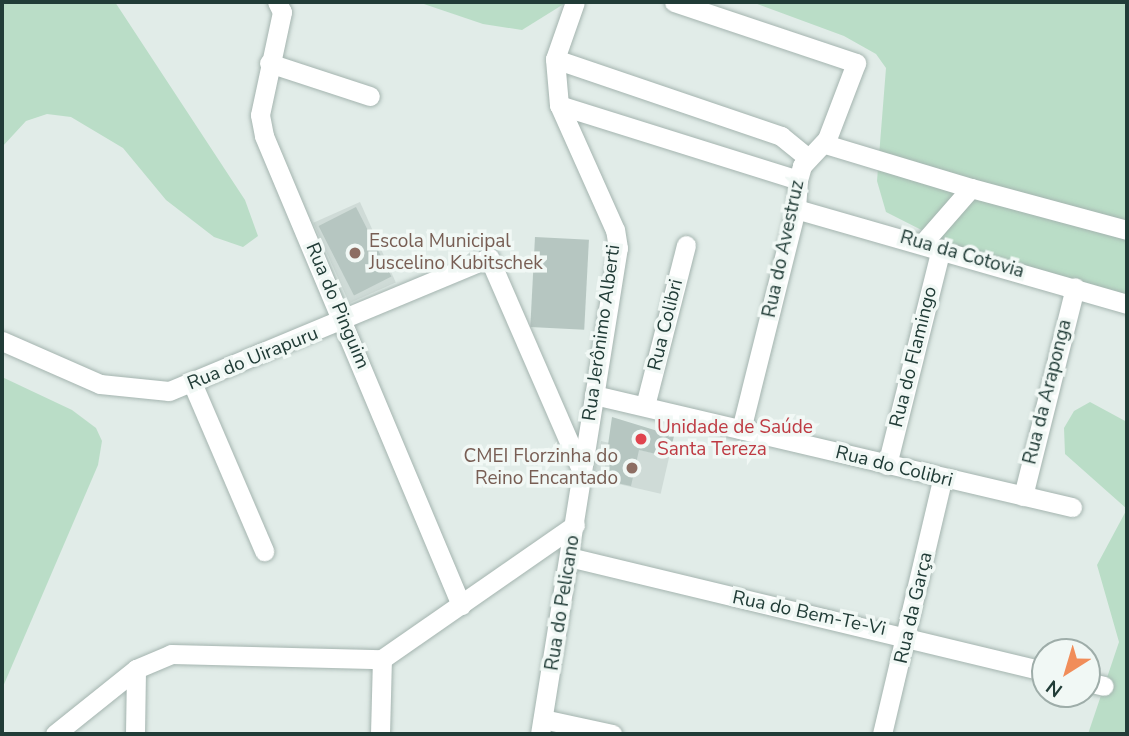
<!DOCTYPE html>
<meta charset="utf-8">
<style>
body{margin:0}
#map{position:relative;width:1129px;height:736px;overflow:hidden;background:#e1ece8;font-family:"Nunito Sans",sans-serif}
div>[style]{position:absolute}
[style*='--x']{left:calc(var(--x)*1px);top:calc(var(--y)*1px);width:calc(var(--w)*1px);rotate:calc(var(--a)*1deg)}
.built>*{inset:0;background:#cfdbd7;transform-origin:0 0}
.green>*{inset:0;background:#baddc7}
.building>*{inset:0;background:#b6c6c1;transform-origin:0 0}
.roads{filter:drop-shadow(0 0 2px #a4b4af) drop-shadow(0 0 2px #a4b4af)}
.minor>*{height:19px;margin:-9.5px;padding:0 9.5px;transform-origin:9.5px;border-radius:9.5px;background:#fff}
.dots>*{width:19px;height:19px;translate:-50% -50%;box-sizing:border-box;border:4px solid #f1f8f5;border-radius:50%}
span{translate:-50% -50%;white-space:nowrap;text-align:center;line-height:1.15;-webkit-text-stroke:7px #f1f8f5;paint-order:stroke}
.education-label{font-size:19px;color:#785e54}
.left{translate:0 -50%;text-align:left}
.right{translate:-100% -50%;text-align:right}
.street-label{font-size:19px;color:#213c37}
.health-label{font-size:19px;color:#be3a42}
.frame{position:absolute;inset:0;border:4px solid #213c37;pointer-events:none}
.north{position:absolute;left:1031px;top:638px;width:70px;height:70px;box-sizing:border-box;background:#f1f8f5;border:2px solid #9eada9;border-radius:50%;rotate:217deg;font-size:19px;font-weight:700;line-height:28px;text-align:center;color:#213c37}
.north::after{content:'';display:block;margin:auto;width:24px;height:32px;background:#f18d59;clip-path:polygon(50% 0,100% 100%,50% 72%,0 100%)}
</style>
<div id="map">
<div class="built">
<div style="left:360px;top:202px;width:88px;height:51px;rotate:66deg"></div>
<div style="left:601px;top:441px;width:70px;height:38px;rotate:13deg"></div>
</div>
<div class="green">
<div style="clip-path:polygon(2px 2px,115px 2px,245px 200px,258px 236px,243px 247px,214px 237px,166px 200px,123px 148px,71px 117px,47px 114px,26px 121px,2px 147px)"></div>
<div style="clip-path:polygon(418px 2px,567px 2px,522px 30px,483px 24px)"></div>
<div style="clip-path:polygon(752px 2px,1127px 2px,1127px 298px,963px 251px,886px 212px,877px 181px,886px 68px,876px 54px,844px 36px)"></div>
<div style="clip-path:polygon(2px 377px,72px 410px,96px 428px,102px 441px,98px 465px,2px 689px)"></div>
<div style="clip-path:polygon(1090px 402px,1127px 422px,1127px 734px,1088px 734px,1119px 642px,1097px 565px,1127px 509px,1065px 454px,1064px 428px,1074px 411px)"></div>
</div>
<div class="building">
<div style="left:356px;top:207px;width:78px;height:42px;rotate:63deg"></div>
<div style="left:535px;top:237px;width:54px;height:90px;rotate:3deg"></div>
<div style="clip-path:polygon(612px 417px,674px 436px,669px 457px,639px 450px,631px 486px,603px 480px)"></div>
</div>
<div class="roads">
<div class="minor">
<div style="--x:277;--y:2;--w:11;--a:63"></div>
<div style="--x:282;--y:12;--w:105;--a:102.1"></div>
<div style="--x:260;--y:115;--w:21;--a:79"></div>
<div style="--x:264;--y:136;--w:509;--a:67.22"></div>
<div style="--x:674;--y:2;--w:192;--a:18.5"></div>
<div style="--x:856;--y:63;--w:81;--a:110.9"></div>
<div style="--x:827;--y:139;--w:37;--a:133"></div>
<div style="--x:802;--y:166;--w:15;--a:106"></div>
<div style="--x:798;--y:180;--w:29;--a:94"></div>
<div style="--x:796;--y:209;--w:227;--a:104"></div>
<div style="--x:555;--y:59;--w:239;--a:18.8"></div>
<div style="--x:781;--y:136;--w:35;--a:39"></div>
<div style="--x:269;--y:63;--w:106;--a:18.1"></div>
<div style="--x:559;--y:105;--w:250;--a:17.4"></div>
<div style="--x:825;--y:144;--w:152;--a:16.8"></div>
<div style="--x:796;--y:209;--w:344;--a:16"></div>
<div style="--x:922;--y:244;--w:74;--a:-48.8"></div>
<div style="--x:971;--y:188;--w:162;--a:15.1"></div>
<div style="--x:2;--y:341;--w:107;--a:23.7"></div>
<div style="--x:100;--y:384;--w:69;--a:5.8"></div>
<div style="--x:169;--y:391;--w:347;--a:-22.6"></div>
<div style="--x:489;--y:258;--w:231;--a:66.5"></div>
<div style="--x:193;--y:385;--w:181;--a:66.8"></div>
<div style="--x:594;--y:395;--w:491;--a:13.2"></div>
<div style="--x:645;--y:406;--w:166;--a:-75.7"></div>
<div style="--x:887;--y:465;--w:223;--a:-76"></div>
<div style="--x:1023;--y:496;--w:215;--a:-76"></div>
<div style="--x:573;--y:558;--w:485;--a:13.5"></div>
<div style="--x:1087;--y:682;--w:17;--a:13"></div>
<div style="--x:543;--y:719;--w:71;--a:12.3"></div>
<div style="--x:55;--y:734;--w:104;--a:-38.7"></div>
<div style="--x:136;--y:669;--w:38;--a:-23"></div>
<div style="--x:171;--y:654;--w:211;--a:1.4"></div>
<div style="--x:382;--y:659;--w:235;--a:-34.8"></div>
<div style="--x:135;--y:734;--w:65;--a:-89.1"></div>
<div style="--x:380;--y:734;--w:75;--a:-88.5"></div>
<div style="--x:540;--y:734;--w:492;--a:-80.9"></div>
<div style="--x:618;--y:248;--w:18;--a:-99"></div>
<div style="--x:615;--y:230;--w:137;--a:-114.1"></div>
<div style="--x:559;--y:105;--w:46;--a:-95"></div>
<div style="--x:555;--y:59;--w:60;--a:-70.7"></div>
<div style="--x:882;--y:734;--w:261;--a:-76.7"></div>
</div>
</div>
<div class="dots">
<div style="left:355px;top:253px;background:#8d6e63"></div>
<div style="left:641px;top:439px;background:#e0444e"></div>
<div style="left:632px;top:468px;background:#8d6e63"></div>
</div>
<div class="education-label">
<span class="left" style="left:369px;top:253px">Escola Municipal<br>Juscelino Kubitschek</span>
<span class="right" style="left:618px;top:468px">CMEI Florzinha do<br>Reino Encantado</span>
</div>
<div class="street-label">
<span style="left:784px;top:249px;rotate:-78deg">Rua do Avestruz</span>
<span style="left:962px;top:255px;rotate:16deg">Rua da Cotovia</span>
<span style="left:337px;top:306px;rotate:67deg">Rua do Pinguim</span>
<span style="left:666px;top:325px;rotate:-76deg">Rua Colibri</span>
<span style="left:602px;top:333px;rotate:-82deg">Rua Jerônimo Alberti</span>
<span style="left:914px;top:357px;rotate:-76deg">Rua do Flamingo</span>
<span style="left:253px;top:359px;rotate:-22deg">Rua do Uirapuru</span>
<span style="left:1048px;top:392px;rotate:-76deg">Rua da Araponga</span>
<span style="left:894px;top:467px;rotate:14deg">Rua do Colibri</span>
<span style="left:563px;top:603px;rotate:-81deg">Rua do Pelicano</span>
<span style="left:914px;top:608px;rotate:-77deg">Rua da Garça</span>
<span style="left:809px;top:614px;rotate:12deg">Rua do Bem-Te-Vi</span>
</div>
<div class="health-label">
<span class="left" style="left:657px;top:439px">Unidade de Saúde<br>Santa Tereza</span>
</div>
<div class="frame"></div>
<div class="north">N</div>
</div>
